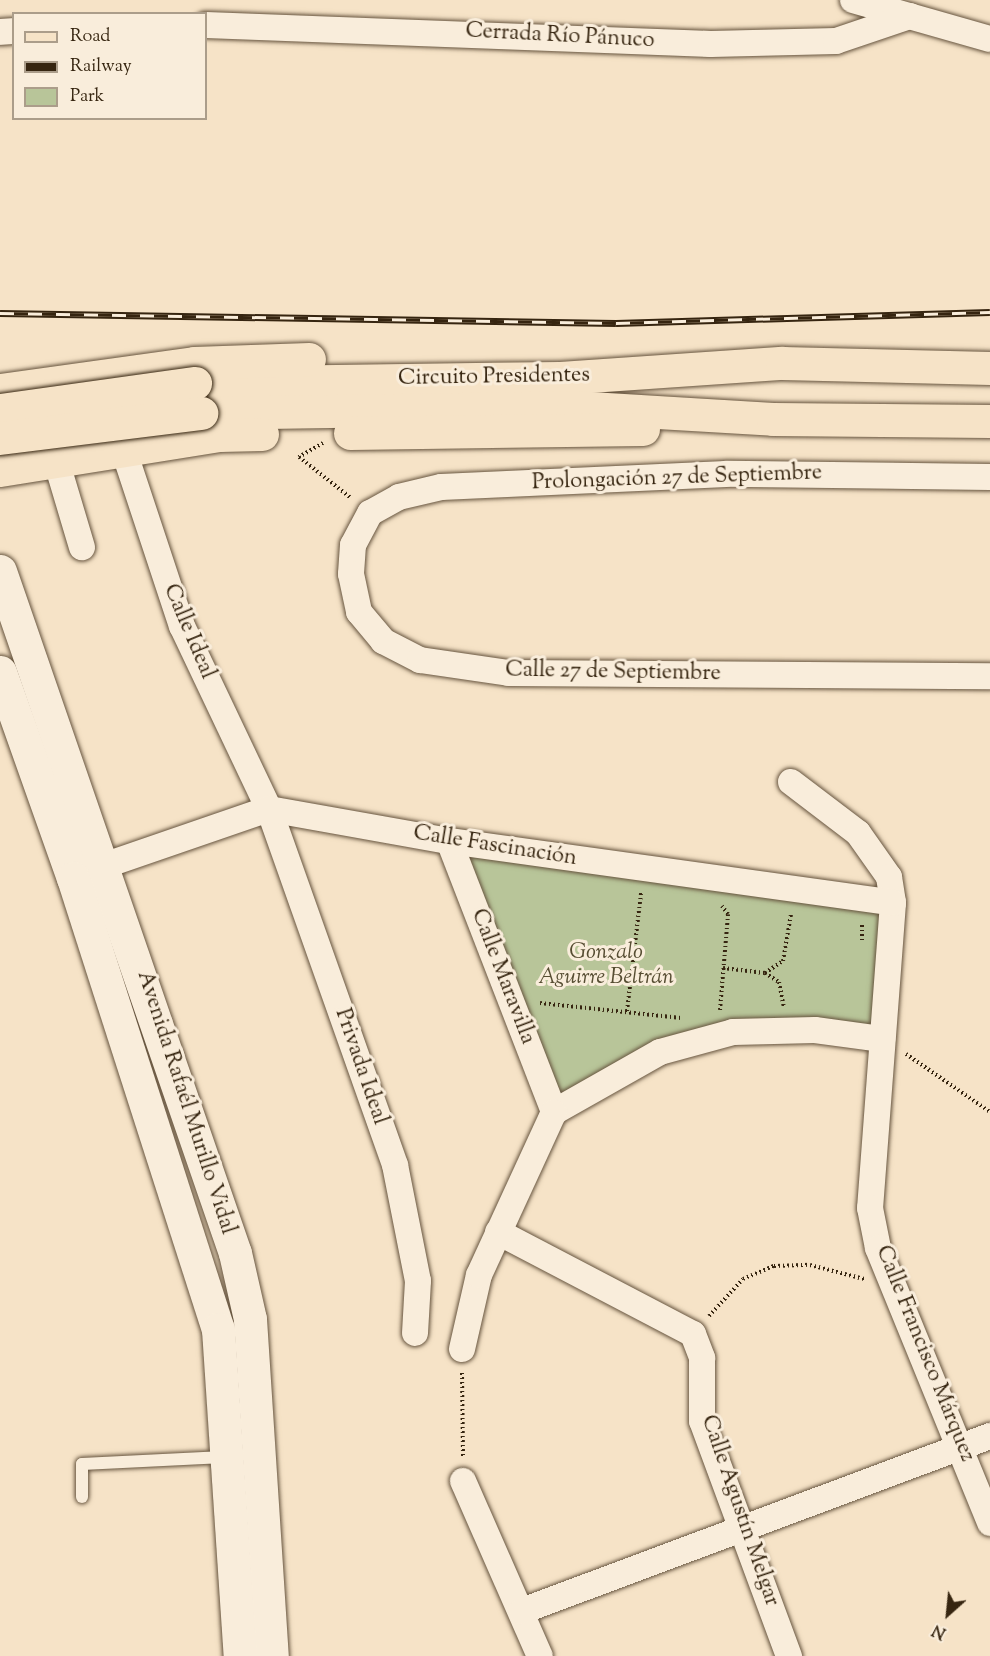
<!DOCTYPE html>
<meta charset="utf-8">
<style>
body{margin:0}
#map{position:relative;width:990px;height:1656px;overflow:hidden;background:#f6e3c7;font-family:"Sorts Mill Goudy",serif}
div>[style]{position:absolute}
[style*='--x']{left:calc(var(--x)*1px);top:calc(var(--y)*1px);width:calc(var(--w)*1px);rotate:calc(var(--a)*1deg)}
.green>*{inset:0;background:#b8c599}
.path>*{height:4px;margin-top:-2px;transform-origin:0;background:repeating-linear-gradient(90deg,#362510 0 1.5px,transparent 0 4.5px)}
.roads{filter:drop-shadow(0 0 2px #66543e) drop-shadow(0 0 2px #66543e)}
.lane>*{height:12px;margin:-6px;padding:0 6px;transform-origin:6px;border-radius:6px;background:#f9eddb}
.street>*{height:26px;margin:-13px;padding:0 13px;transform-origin:13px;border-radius:13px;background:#f9eddb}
.secondary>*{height:33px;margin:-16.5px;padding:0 16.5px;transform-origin:16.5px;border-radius:16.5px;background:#f9eddb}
.primary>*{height:33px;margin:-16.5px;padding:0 16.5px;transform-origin:16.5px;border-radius:16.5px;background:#f6e3c7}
.rail>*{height:7px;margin-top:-3.5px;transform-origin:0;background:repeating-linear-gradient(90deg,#f9eddb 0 14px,#362510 0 28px);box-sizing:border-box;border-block:2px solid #362510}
.bridges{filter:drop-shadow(0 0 2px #362510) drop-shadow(0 0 2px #362510)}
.primary-bridge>*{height:33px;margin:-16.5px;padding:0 16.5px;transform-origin:16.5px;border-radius:16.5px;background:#f6e3c7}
span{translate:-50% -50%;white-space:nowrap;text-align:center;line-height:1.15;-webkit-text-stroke:6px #f9eddb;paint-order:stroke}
.street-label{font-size:22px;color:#362510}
.park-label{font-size:22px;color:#564d32;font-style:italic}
.legend{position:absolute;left:12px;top:12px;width:195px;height:108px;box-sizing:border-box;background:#f9eddb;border:2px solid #ab9d8a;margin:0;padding:8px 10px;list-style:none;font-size:18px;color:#362510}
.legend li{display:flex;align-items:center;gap:12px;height:30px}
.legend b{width:30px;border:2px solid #ab9d8a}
.north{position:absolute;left:918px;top:1584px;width:60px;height:60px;-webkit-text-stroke:4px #f9eddb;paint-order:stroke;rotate:207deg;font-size:16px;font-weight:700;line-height:24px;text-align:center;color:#362510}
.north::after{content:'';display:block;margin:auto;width:21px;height:27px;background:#362510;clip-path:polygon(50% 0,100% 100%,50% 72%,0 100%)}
</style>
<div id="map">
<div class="green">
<div style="clip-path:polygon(449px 841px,893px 903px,882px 1039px,732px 1032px,554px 1112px)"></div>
</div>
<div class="path">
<div style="--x:323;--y:443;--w:28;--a:150"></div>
<div style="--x:299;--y:457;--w:66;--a:38.3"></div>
<div style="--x:862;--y:940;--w:17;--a:-90"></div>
<div style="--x:723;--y:968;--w:42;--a:6.8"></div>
<div style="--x:765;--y:973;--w:17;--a:33"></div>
<div style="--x:779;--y:982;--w:25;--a:79"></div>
<div style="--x:765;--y:973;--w:22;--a:-34"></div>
<div style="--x:783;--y:961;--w:48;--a:-80.3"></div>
<div style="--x:540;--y:1003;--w:142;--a:6.1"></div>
<div style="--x:720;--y:1010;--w:96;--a:-85.2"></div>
<div style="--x:728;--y:914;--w:10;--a:-127"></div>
<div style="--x:627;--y:1011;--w:119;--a:-83.2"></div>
<div style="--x:906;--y:1054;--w:102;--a:34.6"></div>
<div style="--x:709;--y:1316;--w:50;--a:-47.4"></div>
<div style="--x:743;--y:1279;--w:34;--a:-23"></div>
<div style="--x:774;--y:1266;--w:36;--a:-2"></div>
<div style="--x:810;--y:1265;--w:56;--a:14.5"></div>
<div style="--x:462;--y:1373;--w:83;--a:89.3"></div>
</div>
<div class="roads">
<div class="lane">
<div style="--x:82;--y:1497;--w:33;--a:-90"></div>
<div style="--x:82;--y:1464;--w:142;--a:-2.8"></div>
</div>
<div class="street">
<div style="--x:853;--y:0;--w:142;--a:15.9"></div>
<div style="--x:206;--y:25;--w:505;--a:2.15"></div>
<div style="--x:711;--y:44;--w:125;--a:-1.4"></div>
<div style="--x:836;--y:41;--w:78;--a:-18.7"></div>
<div style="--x:0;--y:32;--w:14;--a:-4"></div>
<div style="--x:123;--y:448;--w:188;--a:71.7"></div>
<div style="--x:182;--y:626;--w:203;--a:64.6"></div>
<div style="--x:269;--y:809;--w:378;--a:70.5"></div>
<div style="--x:395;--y:1165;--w:118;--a:78.8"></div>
<div style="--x:418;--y:1281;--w:52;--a:93.3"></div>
<div style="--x:56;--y:460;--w:91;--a:73.4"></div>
<div style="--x:990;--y:477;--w:264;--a:-179.3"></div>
<div style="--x:726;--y:474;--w:285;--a:177.4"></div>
<div style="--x:441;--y:487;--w:43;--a:166.6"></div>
<div style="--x:399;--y:497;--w:33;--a:151"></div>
<div style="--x:370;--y:513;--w:36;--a:118"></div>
<div style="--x:353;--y:545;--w:29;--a:94"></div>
<div style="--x:351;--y:574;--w:39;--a:78"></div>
<div style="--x:359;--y:612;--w:38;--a:50"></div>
<div style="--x:383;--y:641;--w:42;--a:27.2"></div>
<div style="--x:420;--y:660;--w:90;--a:8.3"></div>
<div style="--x:509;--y:673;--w:481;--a:0.4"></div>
<div style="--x:791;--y:782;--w:84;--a:37.3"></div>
<div style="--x:858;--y:833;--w:54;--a:54.8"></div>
<div style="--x:889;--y:877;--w:26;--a:81"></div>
<div style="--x:893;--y:903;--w:306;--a:94.3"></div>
<div style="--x:870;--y:1208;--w:41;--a:78.7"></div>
<div style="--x:878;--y:1248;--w:297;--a:67.8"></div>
<div style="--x:449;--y:841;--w:291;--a:68.8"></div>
<div style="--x:106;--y:865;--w:172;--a:-19"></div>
<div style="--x:269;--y:809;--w:183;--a:10.1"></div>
<div style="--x:449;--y:841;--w:448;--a:7.9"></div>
<div style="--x:554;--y:1112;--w:122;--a:-29.5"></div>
<div style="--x:660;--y:1052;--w:76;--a:-15.3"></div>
<div style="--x:733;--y:1032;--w:82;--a:-1.4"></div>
<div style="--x:815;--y:1030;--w:68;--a:7.7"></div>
<div style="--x:498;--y:1232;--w:220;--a:27.6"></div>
<div style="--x:693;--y:1334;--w:26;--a:69"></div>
<div style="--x:702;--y:1358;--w:63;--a:90"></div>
<div style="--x:702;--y:1421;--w:251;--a:69.7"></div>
<div style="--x:462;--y:1349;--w:76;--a:-77.1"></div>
<div style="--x:479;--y:1275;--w:179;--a:-65.3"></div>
<div style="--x:463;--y:1481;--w:191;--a:66.3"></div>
<div style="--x:522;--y:1611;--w:500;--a:-20.5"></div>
</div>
<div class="secondary">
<div style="--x:0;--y:571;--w:721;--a:70.99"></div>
<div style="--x:235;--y:1253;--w:68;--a:77.2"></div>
<div style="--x:250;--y:1319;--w:338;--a:86.3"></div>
<div style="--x:0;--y:672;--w:219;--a:70.5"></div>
<div style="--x:73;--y:878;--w:474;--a:72.2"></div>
<div style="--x:218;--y:1329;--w:328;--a:86.2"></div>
</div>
<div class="primary">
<div style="--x:195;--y:383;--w:365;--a:-0.8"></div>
<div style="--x:560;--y:378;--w:223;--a:-3.9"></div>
<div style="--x:782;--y:363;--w:208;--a:1.4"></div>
<div style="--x:0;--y:390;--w:196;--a:-7.9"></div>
<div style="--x:194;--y:363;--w:115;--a:-2"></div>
<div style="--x:201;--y:413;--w:372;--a:-0.9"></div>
<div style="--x:573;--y:407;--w:200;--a:3.4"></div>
<div style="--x:773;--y:419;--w:217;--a:0.5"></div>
<div style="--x:350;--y:433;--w:293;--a:-0.8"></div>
<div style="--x:0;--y:470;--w:222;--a:-9.1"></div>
<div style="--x:219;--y:435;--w:43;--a:-1.3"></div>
</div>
</div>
<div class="rail">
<div style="--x:0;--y:313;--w:616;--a:0.93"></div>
<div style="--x:616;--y:323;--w:374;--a:-1.7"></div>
</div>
<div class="bridges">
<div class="primary-bridge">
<div style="--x:0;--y:410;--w:197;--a:-7.9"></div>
<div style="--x:0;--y:438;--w:203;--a:-7.1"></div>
</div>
</div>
<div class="street-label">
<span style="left:560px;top:37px;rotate:3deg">Cerrada Río Pánuco</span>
<span style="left:494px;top:378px;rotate:-1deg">Circuito Presidentes</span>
<span style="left:677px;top:479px;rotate:-2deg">Prolongación 27 de Septiembre</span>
<span style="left:188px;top:632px;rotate:67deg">Calle Ideal</span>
<span style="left:613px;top:673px;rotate:1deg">Calle 27 de Septiembre</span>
<span style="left:495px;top:847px;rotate:9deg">Calle Fascinación</span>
<span style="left:502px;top:977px;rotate:69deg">Calle Maravilla</span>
<span style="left:360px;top:1067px;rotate:71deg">Privada Ideal</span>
<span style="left:185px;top:1103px;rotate:72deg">Avenida Rafaél Murillo Vidal</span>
<span style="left:924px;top:1354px;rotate:68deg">Calle Francisco Márquez</span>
<span style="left:739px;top:1511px;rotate:71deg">Calle Agustín Melgar</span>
</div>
<div class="park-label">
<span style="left:606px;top:966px">Gonzalo<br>Aguirre Beltrán</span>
</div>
<ul class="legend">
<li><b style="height:8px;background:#f6e3c7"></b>Road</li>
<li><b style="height:8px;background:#362510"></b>Railway</li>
<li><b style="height:16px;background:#b8c599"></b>Park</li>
</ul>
<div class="north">N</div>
</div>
